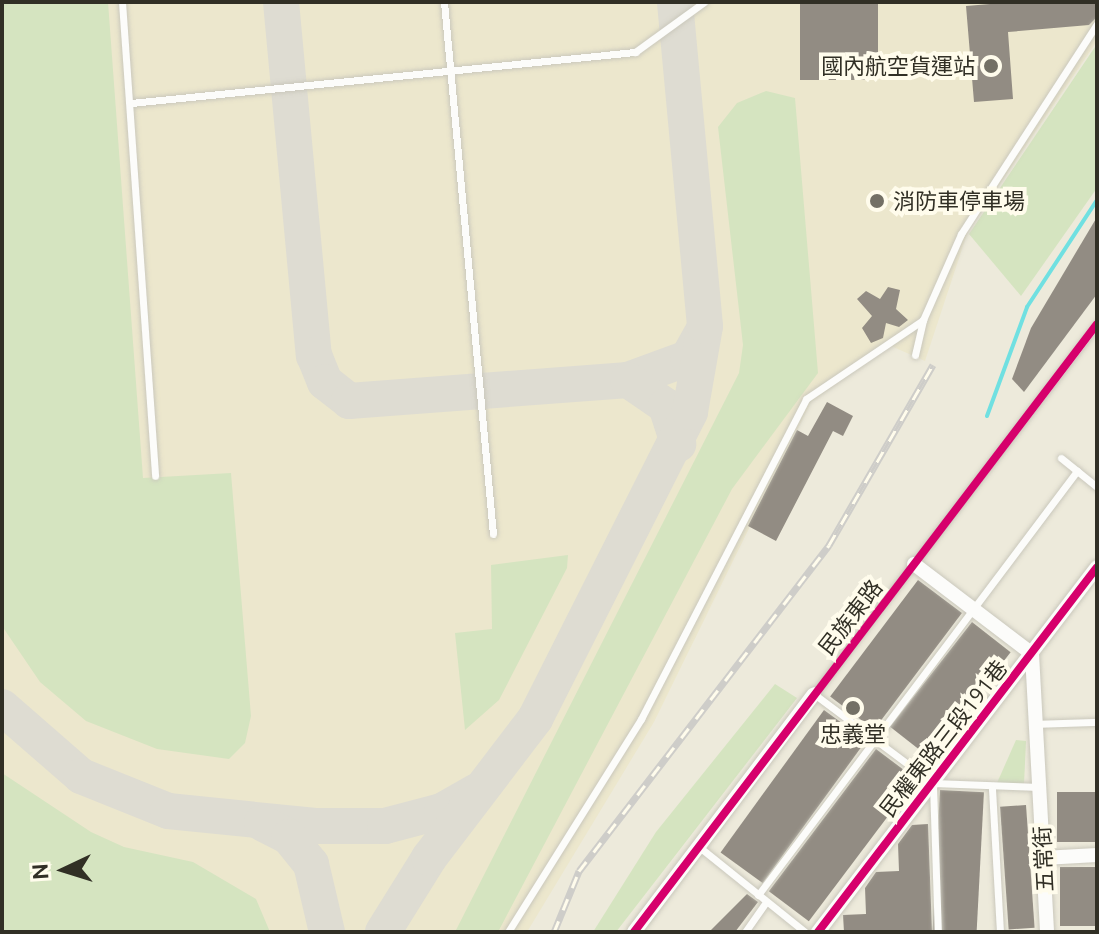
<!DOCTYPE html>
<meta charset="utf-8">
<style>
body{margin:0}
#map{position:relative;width:1099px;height:934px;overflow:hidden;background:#edeadb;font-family:Ubuntu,"Noto Sans TC",sans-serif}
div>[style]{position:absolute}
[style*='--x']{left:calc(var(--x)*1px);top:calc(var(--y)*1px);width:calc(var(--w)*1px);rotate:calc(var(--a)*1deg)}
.built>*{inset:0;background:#ece7cd}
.green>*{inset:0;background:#d5e4c0}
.stream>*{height:4px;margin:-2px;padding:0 2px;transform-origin:2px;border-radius:2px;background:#70e0e1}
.taxiway>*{height:36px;margin:-18px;padding:0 18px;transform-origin:18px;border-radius:18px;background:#dedcd2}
.building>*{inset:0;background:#928c83;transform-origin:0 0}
.roads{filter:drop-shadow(0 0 2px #cac8bc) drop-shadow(0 0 2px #cac8bc)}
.lane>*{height:7px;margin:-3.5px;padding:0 3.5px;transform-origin:3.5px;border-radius:3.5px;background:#fcfcfa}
.street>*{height:14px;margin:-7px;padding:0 7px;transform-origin:7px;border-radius:7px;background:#fcfcfa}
.rail>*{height:7px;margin-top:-3.5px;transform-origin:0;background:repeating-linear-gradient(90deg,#fffcec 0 12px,#cecdc9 0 24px);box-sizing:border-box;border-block:2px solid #cecdc9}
.cycleway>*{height:8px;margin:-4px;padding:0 4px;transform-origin:4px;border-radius:4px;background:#d6006c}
.dots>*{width:22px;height:22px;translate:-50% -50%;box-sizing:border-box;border:4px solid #fffcec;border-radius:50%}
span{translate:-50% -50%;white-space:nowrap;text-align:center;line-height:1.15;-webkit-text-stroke:8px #fffcec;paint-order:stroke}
.poi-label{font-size:22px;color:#312f25}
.right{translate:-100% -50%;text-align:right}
.left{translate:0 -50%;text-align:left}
.street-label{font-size:22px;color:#312f25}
.frame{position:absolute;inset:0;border:4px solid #312f25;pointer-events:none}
.north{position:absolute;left:24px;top:830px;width:80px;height:80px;-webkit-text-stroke:6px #fffcec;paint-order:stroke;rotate:266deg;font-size:22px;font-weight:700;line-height:32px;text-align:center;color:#312f25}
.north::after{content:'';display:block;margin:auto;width:28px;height:36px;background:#312f25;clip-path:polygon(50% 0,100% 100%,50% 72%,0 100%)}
</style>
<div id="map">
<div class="built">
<div style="clip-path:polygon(2px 2px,1097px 2px,1097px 41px,968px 231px,925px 361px,891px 346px,811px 402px,654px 722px,527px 932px,2px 932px)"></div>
</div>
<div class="green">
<div style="clip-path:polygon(2px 2px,108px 2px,143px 478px,231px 473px,251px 716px,245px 743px,229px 759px,157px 749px,86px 721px,40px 682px,2px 626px)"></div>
<div style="clip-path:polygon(1097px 44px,1097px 188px,1021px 296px,969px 234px)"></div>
<div style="clip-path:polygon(766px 91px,795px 98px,818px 373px,732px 489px,498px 932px,455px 932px,739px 373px,743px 345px,718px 127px,737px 103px)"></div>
<div style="clip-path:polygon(568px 555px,567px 568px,499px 700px,465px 730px,455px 633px,492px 629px,491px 565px)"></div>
<div style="clip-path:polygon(775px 684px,797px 698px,616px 932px,593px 932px,656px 832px)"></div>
<div style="clip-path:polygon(1016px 740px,1026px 741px,1024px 784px,997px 783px)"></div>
<div style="clip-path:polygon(2px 773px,91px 832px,124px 847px,193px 862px,256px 899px,270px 932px,2px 932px)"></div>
</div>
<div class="stream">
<div style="--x:987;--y:416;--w:116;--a:-69.8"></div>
<div style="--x:1027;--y:307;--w:128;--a:-56.8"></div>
</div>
<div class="taxiway">
<div style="--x:281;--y:2;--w:355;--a:84.7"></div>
<div style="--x:314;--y:355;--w:29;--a:68"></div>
<div style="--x:325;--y:382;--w:31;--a:38"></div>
<div style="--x:349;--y:401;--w:280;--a:-4.3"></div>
<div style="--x:628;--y:380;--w:64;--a:-20.1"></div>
<div style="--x:688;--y:358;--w:31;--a:-61"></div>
<div style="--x:628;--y:380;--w:46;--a:34.4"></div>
<div style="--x:666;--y:406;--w:40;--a:72"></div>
<div style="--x:2;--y:707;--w:105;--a:41.1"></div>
<div style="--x:81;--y:776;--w:94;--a:21.9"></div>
<div style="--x:168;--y:811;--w:148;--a:5.8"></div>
<div style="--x:315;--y:826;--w:70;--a:0"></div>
<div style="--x:385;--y:826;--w:59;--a:-14.7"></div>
<div style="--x:442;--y:811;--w:40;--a:-29.7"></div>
<div style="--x:262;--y:823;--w:30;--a:27"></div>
<div style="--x:289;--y:837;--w:35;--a:51"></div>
<div style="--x:311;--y:864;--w:70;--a:76.8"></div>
<div style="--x:383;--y:932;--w:87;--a:-58.1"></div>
<div style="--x:429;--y:858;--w:175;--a:-52.7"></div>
<div style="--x:535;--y:719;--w:344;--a:-63.2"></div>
<div style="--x:690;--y:412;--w:87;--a:-80.1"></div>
<div style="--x:705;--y:326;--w:325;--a:-95.3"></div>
</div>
<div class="building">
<div style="left:800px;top:2px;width:78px;height:78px"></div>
<div style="clip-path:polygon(1014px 2px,1097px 2px,1097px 17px,1089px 25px,1008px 32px,1013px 99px,974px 102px,966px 6px)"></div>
<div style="clip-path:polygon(1097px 217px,1097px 294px,1024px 392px,1012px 379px,1031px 328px)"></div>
<div style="clip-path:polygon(888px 287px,900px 290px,896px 309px,908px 320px,899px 327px,886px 323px,883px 338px,871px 343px,862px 328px,872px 316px,857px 299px,866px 291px,880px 299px)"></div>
<div style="clip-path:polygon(827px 402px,853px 416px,843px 436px,833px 431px,776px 541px,748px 526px,797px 430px,808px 436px)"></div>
<div style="left:918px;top:580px;width:55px;height:146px;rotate:37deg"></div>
<div style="left:972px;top:622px;width:49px;height:133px;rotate:38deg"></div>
<div style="left:824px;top:710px;width:52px;height:176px;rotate:36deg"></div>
<div style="left:876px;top:749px;width:50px;height:178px;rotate:37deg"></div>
<div style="left:940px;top:790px;width:44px;height:142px;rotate:3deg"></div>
<div style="left:1097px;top:792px;width:50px;height:40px;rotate:90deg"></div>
<div style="left:1026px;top:805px;width:123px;height:26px;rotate:86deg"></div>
<div style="clip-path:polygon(928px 824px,932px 932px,844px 932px,843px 915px,866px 914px,865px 888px,876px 872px,899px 871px,898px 844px,912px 825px)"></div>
<div style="left:1097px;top:867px;width:59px;height:37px;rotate:90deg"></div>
<div style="clip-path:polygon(747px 894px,758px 902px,735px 932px,709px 932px)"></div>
</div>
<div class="roads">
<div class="lane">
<div style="--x:122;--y:2;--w:475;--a:86"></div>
<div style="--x:444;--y:2;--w:534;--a:84.74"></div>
<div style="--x:131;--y:103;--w:507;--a:-5.78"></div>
<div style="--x:635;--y:52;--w:85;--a:-35.9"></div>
<div style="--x:915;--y:355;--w:36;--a:-77"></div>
<div style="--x:1061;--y:458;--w:46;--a:38.9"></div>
<div style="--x:1036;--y:724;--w:61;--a:-1.9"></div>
<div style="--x:933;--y:785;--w:147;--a:88.1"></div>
<div style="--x:1039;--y:787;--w:106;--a:-177.8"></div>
<div style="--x:933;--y:783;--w:149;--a:-143.2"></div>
<div style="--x:814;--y:694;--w:466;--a:-52.6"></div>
<div style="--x:992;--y:789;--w:143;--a:86.8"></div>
<div style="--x:698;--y:846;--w:137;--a:38.8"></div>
<div style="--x:758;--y:895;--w:531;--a:-53.04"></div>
<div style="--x:508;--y:932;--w:251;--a:-58"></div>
<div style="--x:641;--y:719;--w:360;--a:-62.7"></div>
<div style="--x:806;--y:399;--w:141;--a:-34"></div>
<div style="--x:923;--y:320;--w:94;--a:-66.2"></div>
<div style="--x:961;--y:234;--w:250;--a:-57.1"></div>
<div style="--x:745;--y:932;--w:37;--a:-55"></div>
</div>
<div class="street">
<div style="--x:914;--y:564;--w:148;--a:37.3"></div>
<div style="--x:1032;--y:654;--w:278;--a:86.9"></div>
<div style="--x:1043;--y:858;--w:54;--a:-3.2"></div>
<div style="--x:634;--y:932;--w:298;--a:-52.9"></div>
<div style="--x:818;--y:932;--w:459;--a:-52.6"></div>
</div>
</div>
<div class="rail">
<div style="--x:554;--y:932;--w:66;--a:-67.7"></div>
<div style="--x:579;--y:871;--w:411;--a:-52.5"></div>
<div style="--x:829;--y:545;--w:208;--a:-60"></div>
</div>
<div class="cycleway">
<div style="--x:634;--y:932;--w:764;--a:-52.71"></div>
<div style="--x:818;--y:932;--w:459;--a:-52.6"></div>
</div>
<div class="dots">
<div style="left:991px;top:66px;background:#737065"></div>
<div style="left:877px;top:201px;background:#737065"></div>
<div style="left:853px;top:708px;background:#737065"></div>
</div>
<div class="poi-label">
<span class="right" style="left:975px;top:66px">國內航空貨運站</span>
<span class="left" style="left:893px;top:201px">消防車停車場</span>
<span style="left:853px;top:734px">忠義堂</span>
</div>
<div class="street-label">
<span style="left:850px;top:617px;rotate:-52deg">民族東路</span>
<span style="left:943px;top:738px;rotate:-52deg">民權東路三段191巷</span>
<span style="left:1043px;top:859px;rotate:-93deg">五常街</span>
</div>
<div class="frame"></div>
<div class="north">N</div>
</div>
